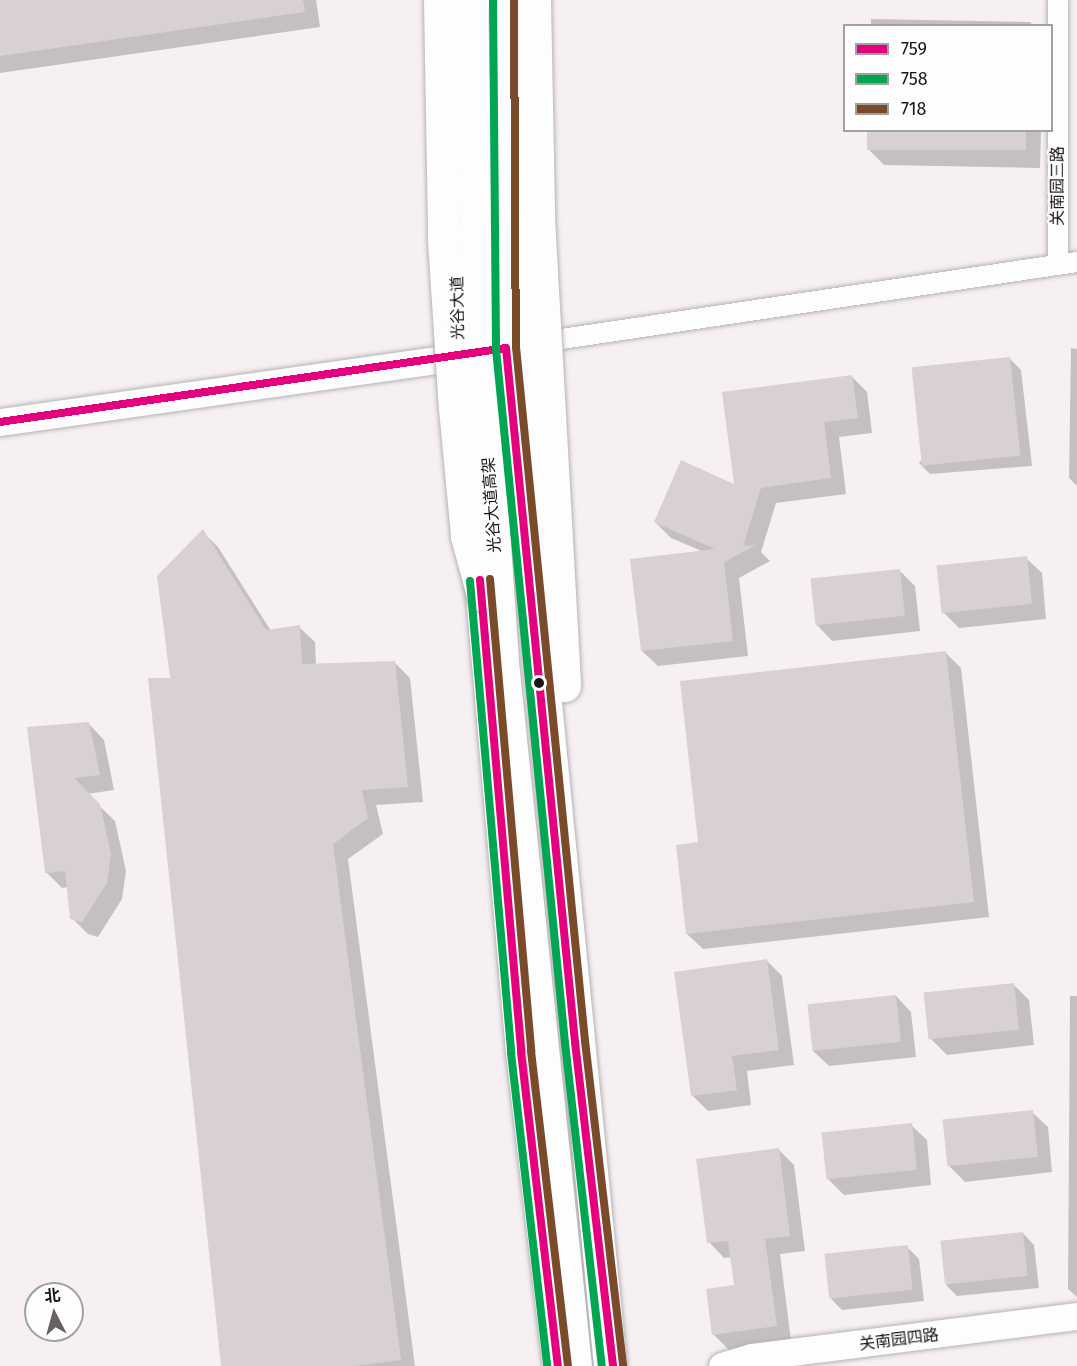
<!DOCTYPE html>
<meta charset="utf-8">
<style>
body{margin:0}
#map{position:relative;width:1077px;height:1366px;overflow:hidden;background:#f6f0f3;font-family:"Fira Sans","Noto Sans SC",sans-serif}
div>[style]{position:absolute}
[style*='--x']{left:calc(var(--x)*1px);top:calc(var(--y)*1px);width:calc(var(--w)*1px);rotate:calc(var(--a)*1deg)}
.shadow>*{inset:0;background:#0003}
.building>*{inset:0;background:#d9d0d5;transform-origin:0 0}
.roads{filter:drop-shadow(0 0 2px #b7b2b4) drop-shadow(0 0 2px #b7b2b4)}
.street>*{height:20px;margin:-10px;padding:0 10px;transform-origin:10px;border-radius:10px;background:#fefdfd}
.secondary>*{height:27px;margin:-13.5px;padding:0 13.5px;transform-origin:13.5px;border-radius:13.5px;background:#fefdfd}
.primary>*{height:30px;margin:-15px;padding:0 15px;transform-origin:15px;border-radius:15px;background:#fefdfd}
.bridges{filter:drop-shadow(0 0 2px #b7b2b4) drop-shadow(0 0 2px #b7b2b4)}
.highway-bridge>*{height:33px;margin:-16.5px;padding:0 16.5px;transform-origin:16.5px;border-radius:16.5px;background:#fefdfd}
.bus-1>*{height:8px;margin:-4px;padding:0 4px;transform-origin:4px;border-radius:4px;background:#e5007d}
.bus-2>*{height:8px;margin:-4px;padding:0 4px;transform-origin:4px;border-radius:4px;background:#00a651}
.bus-3>*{height:8px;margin:-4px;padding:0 4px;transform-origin:4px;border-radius:4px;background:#7a4b2a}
.dots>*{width:16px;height:16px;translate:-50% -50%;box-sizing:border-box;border:3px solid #fefefe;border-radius:50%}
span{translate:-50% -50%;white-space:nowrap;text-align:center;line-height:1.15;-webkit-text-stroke:4.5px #fefefe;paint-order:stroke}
.street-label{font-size:16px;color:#191517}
.legend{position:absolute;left:843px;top:24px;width:210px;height:108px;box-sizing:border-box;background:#fefefe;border:2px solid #a2a1a2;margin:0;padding:8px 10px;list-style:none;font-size:18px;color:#191517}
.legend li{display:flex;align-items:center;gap:12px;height:30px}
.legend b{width:30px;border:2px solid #a2a1a2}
.north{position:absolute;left:24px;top:1282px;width:60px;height:60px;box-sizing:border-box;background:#fefefe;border:2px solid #a2a1a2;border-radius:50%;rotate:354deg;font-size:16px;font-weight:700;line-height:24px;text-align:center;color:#191517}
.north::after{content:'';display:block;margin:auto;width:21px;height:27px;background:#666264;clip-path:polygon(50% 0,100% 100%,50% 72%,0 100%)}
</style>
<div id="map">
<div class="shadow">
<div style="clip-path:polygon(0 0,316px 0,320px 27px,0 73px)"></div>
<div style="clip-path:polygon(871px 19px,1030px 22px,1033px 26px,871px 26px)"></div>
<div style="clip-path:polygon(869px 130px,1041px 130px,1040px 168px,884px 165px,869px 150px)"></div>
<div style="clip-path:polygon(1071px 348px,1077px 349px,1077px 486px,1069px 478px)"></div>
<div style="clip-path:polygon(1010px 359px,1021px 370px,1032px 466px,930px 474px,919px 463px)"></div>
<div style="clip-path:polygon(851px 376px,867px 392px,872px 433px,839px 437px,846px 494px,776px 503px,761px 552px,770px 561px,739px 578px,748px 656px,658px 666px,642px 651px,704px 552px,671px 538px,655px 522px,736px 486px)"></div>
<div style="clip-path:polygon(203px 532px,218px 547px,271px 631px,299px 627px,315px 642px,316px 665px,394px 662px,410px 678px,423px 802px,376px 805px,383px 834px,348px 859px,415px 1366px,222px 1366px)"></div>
<div style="clip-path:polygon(1026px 558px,1042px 573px,1046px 619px,959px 628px,943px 612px)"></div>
<div style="clip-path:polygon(900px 571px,915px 586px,920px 631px,832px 641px,817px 625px)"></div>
<div style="clip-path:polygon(946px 653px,961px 668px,989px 917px,703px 949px,687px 934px)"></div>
<div style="clip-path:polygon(89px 724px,104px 740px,114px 790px,87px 794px,115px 821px,126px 871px,122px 899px,98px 937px,88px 934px,72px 918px,68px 887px,62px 888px,46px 872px)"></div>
<div style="clip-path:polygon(766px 960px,782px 976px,794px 1065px,747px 1071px,751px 1105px,708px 1111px,692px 1095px)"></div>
<div style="clip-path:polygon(1014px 985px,1029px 1000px,1034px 1045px,947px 1055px,931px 1039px)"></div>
<div style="clip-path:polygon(896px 996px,911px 1012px,916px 1057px,829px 1066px,813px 1051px)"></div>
<div style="clip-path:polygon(1070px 996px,1077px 996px,1077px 1297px,1068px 1289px)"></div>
<div style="clip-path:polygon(1032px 1112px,1048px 1127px,1052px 1172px,965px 1182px,949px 1166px)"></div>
<div style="clip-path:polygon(911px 1125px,927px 1140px,931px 1185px,844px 1195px,828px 1179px)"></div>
<div style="clip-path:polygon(778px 1149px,794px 1165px,805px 1251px,780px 1254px,791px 1341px,729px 1350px,713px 1334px,736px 1286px,732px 1257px,724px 1258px,709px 1242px)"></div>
<div style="clip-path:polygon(1023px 1233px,1034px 1245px,1039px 1288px,957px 1296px,946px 1285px)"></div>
<div style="clip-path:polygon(907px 1247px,919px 1259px,924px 1301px,842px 1310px,831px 1299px)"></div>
</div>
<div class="building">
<div style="clip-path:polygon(0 0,303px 0,305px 12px,0 56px)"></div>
<div style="left:867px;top:130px;width:159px;height:20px"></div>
<div style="left:1010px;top:357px;width:99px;height:99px;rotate:84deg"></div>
<div style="clip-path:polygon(852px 375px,858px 418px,824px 422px,831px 478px,761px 488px,743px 546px,756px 545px,724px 562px,733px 641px,641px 651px,630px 559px,715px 549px,654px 522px,681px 460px,734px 484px,722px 392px)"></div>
<div style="clip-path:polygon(203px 529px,266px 630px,300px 625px,302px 664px,395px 661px,408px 787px,362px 790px,368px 818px,333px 844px,401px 1360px,353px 1366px,221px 1366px,148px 678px,170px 678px,157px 576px)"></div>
<div style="left:1027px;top:556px;width:48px;height:91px;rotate:84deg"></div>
<div style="left:900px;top:569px;width:47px;height:90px;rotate:84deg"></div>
<div style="clip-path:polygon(946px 651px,974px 902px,686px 934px,676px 845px,698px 842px,680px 681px)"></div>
<div style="clip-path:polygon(89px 722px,100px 775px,74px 778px,100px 804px,111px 854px,107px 883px,82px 922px,70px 919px,65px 871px,45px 873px,27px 727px)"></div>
<div style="clip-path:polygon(767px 959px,779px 1050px,732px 1056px,737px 1090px,691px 1096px,674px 972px)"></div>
<div style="left:1014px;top:983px;width:47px;height:91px;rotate:84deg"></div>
<div style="left:896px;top:995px;width:47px;height:89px;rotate:84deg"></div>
<div style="left:1033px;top:1110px;width:47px;height:91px;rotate:84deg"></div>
<div style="left:912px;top:1123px;width:47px;height:91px;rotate:84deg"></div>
<div style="clip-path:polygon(779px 1148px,790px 1236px,765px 1239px,777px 1326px,712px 1335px,706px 1289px,734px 1285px,728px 1241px,707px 1243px,696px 1159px)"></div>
<div style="left:1023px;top:1232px;width:44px;height:83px;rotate:84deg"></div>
<div style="left:908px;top:1245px;width:45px;height:84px;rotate:84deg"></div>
</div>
<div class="roads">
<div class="street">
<div style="--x:1058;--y:0;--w:263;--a:90"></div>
<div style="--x:535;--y:343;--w:548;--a:-8.5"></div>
</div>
<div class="secondary">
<div style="--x:0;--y:422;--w:476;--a:-8.1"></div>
<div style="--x:722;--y:1366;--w:31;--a:-17"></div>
<div style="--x:752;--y:1357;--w:328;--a:-7.2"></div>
</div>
<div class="primary">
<div style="--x:479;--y:572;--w:482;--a:85"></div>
<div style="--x:521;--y:1052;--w:316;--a:83.3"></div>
</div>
</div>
<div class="bridges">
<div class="highway-bridge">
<div style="--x:440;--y:0;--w:240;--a:89"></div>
<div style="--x:444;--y:240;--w:168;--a:86.3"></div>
<div style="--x:455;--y:408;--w:129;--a:84.6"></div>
<div style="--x:467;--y:536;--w:61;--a:74.8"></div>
<div style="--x:471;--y:0;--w:324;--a:88.6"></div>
<div style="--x:479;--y:324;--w:339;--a:86.1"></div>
<div style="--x:502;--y:662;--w:708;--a:84.08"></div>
<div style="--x:504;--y:0;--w:324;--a:88.4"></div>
<div style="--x:513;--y:324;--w:288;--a:85.4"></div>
<div style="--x:536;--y:611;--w:759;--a:84.4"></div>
<div style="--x:534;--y:0;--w:218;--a:88.9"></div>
<div style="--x:538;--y:218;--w:468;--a:86.8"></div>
</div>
</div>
<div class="bus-1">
<div style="--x:506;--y:348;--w:697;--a:84.32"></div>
<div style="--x:575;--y:1042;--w:326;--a:83.3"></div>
<div style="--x:0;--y:422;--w:511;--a:-8.32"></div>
<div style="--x:480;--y:580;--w:474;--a:85"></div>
<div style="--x:521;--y:1052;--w:316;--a:83.3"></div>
</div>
<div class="bus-2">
<div style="--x:493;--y:0;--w:349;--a:89.5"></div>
<div style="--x:496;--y:349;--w:697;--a:84.32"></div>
<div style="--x:565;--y:1043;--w:325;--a:83.5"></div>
<div style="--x:470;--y:581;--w:474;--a:85"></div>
<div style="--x:511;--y:1053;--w:315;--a:83.4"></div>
</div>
<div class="bus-3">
<div style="--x:514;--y:0;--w:347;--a:89.7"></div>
<div style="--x:516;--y:347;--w:697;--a:84.32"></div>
<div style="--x:585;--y:1041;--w:326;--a:83.3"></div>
<div style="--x:490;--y:579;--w:474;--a:85"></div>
<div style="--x:531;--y:1051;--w:316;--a:83.3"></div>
</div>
<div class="dots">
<div style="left:539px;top:683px;background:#191517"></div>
</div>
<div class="street-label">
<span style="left:1058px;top:186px;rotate:-90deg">关南园三路</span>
<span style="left:458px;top:308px;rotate:-91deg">光谷大道</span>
<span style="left:492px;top:505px;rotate:-94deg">光谷大道高架</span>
<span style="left:899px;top:1340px;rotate:-7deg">关南园四路</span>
</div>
<ul class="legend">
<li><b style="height:8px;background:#e5007d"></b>759</li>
<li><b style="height:8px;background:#00a651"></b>758</li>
<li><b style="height:8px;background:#7a4b2a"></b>718</li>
</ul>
<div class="north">北</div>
</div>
